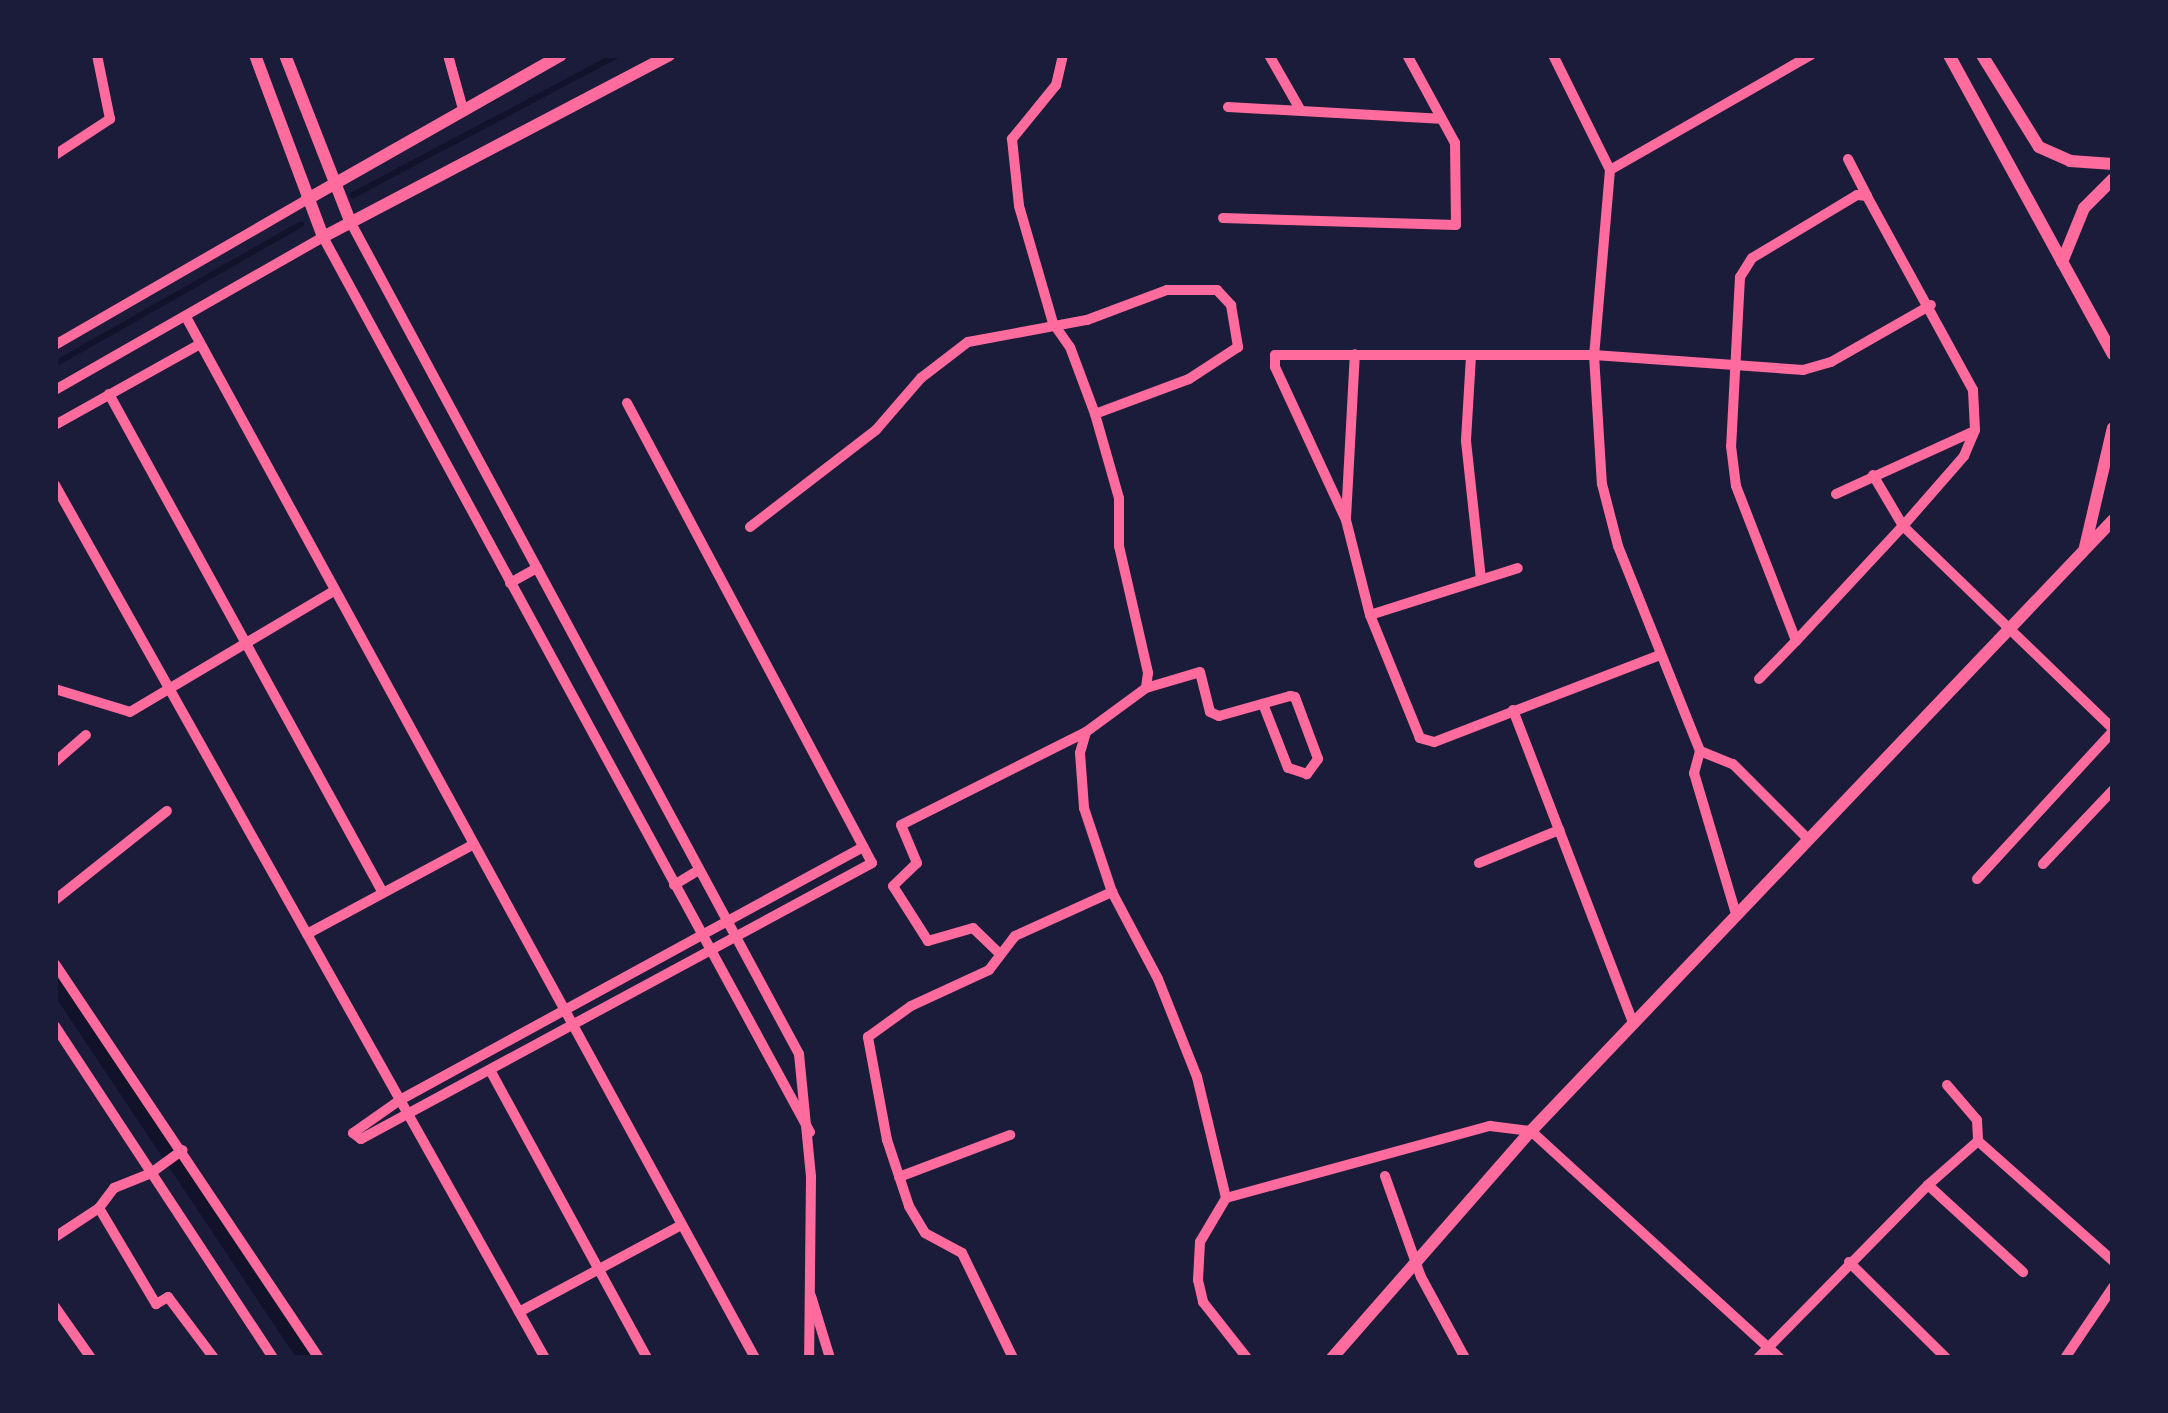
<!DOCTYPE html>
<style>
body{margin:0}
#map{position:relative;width:2168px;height:1413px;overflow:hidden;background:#1b1b3a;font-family:"DejaVu Sans",sans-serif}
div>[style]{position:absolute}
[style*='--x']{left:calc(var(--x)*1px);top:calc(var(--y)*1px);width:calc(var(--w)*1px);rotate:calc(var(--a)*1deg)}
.stream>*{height:6px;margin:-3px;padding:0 3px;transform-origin:3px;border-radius:3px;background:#12122b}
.canal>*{height:20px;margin:-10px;padding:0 10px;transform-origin:10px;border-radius:10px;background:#12122b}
.minor>*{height:10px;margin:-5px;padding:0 5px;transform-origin:5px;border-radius:5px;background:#ff6b9d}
.tertiary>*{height:12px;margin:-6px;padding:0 6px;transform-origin:6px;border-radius:6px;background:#ff6b9d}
span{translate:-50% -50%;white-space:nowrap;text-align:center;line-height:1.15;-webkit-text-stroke:9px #1b1b3a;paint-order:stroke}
.frame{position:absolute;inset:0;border:58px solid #1b1b3a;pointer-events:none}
</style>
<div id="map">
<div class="stream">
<div style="--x:353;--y:195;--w:299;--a:-27.9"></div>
<div style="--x:55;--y:364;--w:283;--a:-29.6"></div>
</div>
<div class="canal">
<div style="--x:55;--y:978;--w:457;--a:56.3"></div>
</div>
<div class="minor">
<div style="--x:448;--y:55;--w:56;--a:74.5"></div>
<div style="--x:1063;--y:55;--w:31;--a:103"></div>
<div style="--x:1056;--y:85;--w:70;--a:129.2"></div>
<div style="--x:1012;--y:139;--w:67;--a:84"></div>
<div style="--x:1019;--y:206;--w:122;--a:73.8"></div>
<div style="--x:1053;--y:323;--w:29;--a:55"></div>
<div style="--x:1070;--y:347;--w:72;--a:69.5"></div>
<div style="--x:1095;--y:414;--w:87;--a:74.1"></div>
<div style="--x:1119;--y:498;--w:48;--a:90"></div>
<div style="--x:1119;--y:546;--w:130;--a:77.1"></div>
<div style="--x:1148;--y:673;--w:15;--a:98"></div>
<div style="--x:1146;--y:688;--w:74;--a:143.7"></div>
<div style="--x:1086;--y:732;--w:22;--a:106"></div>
<div style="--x:1080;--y:753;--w:55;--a:85.8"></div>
<div style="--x:1084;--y:808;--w:89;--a:71.6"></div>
<div style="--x:1112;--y:892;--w:98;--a:62.1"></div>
<div style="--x:1158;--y:979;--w:105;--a:68.3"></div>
<div style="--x:1197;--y:1077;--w:124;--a:76.5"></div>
<div style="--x:1226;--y:1198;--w:51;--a:120.6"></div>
<div style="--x:1200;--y:1242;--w:38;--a:93"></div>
<div style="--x:1198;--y:1280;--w:23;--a:77"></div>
<div style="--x:1203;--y:1302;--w:71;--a:51.8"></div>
<div style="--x:1269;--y:55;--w:64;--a:60.3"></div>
<div style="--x:1553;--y:55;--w:128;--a:63.6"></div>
<div style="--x:1610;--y:170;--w:186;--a:94.9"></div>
<div style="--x:1594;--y:355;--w:129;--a:86.5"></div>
<div style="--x:1602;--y:484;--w:64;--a:75.5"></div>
<div style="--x:1618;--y:546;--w:221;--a:68.2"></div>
<div style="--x:1700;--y:751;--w:23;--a:105"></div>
<div style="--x:1694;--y:773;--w:147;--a:73.4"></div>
<div style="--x:1228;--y:107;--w:212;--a:3.2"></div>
<div style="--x:55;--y:155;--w:66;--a:-33.2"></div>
<div style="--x:110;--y:119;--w:65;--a:-101.5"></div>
<div style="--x:1848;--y:159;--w:42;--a:62.8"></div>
<div style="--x:1610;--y:170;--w:232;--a:-29.8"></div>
<div style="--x:1223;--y:218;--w:233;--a:1.7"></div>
<div style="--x:1456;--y:225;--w:82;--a:-90.7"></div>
<div style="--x:1455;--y:143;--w:100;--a:-118.6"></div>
<div style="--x:351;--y:223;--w:944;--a:61.67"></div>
<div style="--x:799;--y:1054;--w:124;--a:84.4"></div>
<div style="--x:811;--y:1177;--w:181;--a:90.6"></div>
<div style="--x:186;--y:317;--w:1186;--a:61.34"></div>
<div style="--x:55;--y:345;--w:290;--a:-30"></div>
<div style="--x:1471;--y:356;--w:85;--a:93.4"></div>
<div style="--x:1466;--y:441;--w:139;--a:83.8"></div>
<div style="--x:55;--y:390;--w:309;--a:-29.7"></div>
<div style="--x:323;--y:237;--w:1019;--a:61.45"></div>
<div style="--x:109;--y:394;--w:569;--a:61.23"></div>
<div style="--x:627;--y:403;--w:521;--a:61.96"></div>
<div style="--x:872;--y:863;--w:581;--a:151.63"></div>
<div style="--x:361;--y:1139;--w:10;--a:-143"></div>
<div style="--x:353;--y:1133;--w:57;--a:-35.1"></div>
<div style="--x:400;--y:1100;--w:528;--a:-28.65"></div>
<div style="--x:55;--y:425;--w:166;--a:-29.2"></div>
<div style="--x:1873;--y:475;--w:59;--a:59.5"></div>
<div style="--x:1903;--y:526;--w:292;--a:44"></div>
<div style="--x:55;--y:485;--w:1001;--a:60.7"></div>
<div style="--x:1836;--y:494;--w:152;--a:-24.5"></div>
<div style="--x:1346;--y:518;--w:164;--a:-86.9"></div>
<div style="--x:750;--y:527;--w:159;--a:-37.6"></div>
<div style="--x:876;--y:430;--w:69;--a:-49.1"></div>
<div style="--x:921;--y:378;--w:59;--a:-37.5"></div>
<div style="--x:968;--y:342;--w:121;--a:-10.5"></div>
<div style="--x:1087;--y:320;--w:85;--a:-20.6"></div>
<div style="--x:1167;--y:290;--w:50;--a:0"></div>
<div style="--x:1217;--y:290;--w:21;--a:47"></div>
<div style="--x:1231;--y:305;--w:43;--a:80.5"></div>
<div style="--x:1238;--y:347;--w:59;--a:146.9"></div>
<div style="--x:1189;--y:379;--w:100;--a:159.6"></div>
<div style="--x:510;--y:583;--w:31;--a:-29"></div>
<div style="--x:1370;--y:615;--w:155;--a:-17.6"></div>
<div style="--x:1660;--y:655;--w:242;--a:158.9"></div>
<div style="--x:1434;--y:742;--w:15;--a:-164"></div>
<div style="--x:1420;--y:738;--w:133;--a:-112.1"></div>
<div style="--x:1370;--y:615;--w:98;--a:-104.2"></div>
<div style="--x:1346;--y:520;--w:169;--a:-114.9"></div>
<div style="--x:1275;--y:367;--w:12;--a:-90"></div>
<div style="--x:1275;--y:355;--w:319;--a:0"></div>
<div style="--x:1594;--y:355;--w:210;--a:4.1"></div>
<div style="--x:1803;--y:370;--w:29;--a:-16"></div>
<div style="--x:1831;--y:362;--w:115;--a:-29.7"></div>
<div style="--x:1759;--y:679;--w:53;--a:-45.8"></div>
<div style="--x:1796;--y:641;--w:157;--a:-47.1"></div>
<div style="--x:1903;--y:526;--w:93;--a:-48.9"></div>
<div style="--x:1964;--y:456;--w:28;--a:-67"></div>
<div style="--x:1975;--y:430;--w:40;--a:-92.9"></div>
<div style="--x:1973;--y:390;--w:221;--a:-118.7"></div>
<div style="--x:1867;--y:196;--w:10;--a:-174"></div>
<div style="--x:1857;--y:195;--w:122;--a:149"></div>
<div style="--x:1752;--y:258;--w:22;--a:122"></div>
<div style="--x:1740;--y:277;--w:169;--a:93"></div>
<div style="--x:1731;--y:446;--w:40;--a:82.9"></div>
<div style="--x:1736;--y:486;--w:166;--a:68.8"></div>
<div style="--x:1146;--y:688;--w:56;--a:-16.5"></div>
<div style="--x:1200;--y:672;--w:41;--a:76"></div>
<div style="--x:1210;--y:712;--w:10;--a:24"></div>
<div style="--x:1219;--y:716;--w:74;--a:-15.7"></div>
<div style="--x:1290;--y:696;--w:5;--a:11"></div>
<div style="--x:1295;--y:697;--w:66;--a:69.6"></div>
<div style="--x:1318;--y:759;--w:19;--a:126"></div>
<div style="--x:1307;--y:774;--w:20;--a:-162"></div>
<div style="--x:1288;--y:768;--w:69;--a:-111.3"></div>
<div style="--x:55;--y:689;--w:78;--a:17"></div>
<div style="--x:130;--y:712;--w:237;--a:-30.7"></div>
<div style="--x:1513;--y:710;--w:334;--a:69"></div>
<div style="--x:1700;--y:751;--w:35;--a:22"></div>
<div style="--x:1733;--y:764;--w:105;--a:45"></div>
<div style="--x:55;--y:762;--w:41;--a:-41.1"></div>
<div style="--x:1479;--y:863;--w:87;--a:-22.4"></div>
<div style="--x:2043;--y:864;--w:102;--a:-46.6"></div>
<div style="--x:1977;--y:879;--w:201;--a:-47.4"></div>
<div style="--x:674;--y:885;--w:29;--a:-31"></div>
<div style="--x:55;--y:900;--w:143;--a:-38.5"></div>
<div style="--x:307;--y:934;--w:187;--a:-28.3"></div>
<div style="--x:1000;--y:954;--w:37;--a:-136"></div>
<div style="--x:973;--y:928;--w:47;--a:163.9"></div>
<div style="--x:928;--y:941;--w:65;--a:-122.5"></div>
<div style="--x:893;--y:886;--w:33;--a:-44"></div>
<div style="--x:917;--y:863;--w:41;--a:-112.8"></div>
<div style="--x:901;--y:825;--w:207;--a:-26.7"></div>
<div style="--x:55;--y:964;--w:474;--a:56.2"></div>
<div style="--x:55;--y:1026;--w:397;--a:56.7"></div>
<div style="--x:490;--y:1070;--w:328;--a:61.4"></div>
<div style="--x:1947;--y:1085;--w:46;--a:49.4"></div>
<div style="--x:1977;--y:1120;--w:21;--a:87"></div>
<div style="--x:1978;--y:1141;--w:181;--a:41.6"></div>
<div style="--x:1385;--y:1176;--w:107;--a:70.4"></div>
<div style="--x:1421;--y:1277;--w:92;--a:61.5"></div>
<div style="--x:899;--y:1177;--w:119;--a:-20.7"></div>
<div style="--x:1928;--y:1185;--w:67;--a:-41.3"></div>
<div style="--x:1226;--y:1198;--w:274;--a:-15.3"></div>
<div style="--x:1490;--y:1126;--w:41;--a:7"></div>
<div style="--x:1531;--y:1131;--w:337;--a:42.4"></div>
<div style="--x:99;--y:1208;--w:112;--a:59.3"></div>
<div style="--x:156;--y:1304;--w:14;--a:-30"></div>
<div style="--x:168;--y:1297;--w:76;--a:53"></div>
<div style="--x:55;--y:1237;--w:53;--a:-33.4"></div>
<div style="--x:99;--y:1208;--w:25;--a:-53"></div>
<div style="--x:114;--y:1188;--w:40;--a:-22"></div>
<div style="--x:151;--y:1173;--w:39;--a:-36"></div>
<div style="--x:1849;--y:1262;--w:136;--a:44.7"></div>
<div style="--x:811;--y:1296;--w:65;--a:73"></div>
<div style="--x:55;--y:1307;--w:62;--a:54.8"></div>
<div style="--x:519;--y:1312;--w:184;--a:-28.2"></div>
<div style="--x:1013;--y:1358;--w:117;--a:-115.9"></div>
<div style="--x:962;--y:1253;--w:42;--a:-151.6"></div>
<div style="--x:925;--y:1233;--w:31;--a:-121"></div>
<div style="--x:909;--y:1206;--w:70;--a:-108.4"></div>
<div style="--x:887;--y:1140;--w:105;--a:-100.5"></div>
<div style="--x:868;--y:1037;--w:53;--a:-35.8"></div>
<div style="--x:911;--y:1006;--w:86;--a:-24.8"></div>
<div style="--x:989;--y:970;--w:43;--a:-52.6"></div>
<div style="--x:1015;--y:936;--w:107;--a:-24.4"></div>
<div style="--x:1758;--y:1358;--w:243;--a:-45.5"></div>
<div style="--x:1928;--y:1185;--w:129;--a:42.5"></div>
<div style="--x:2065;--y:1358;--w:86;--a:-55.9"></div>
</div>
<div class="tertiary">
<div style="--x:255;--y:55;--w:194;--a:69.5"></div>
<div style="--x:323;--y:237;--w:391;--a:-27.7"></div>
<div style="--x:285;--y:55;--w:180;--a:68.6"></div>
<div style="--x:1949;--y:55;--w:341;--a:61.3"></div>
<div style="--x:1982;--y:55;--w:108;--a:58.2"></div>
<div style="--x:2039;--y:147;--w:34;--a:24"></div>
<div style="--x:2070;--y:161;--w:43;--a:4"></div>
<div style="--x:306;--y:200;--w:293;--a:-29.6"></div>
<div style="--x:2062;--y:262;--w:58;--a:-67.8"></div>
<div style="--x:2084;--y:208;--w:41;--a:-45"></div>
<div style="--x:2085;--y:547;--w:122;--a:-76.8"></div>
<div style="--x:1332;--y:1358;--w:302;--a:-48.8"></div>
<div style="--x:1531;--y:1131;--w:844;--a:-46.39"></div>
</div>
<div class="frame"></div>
</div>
